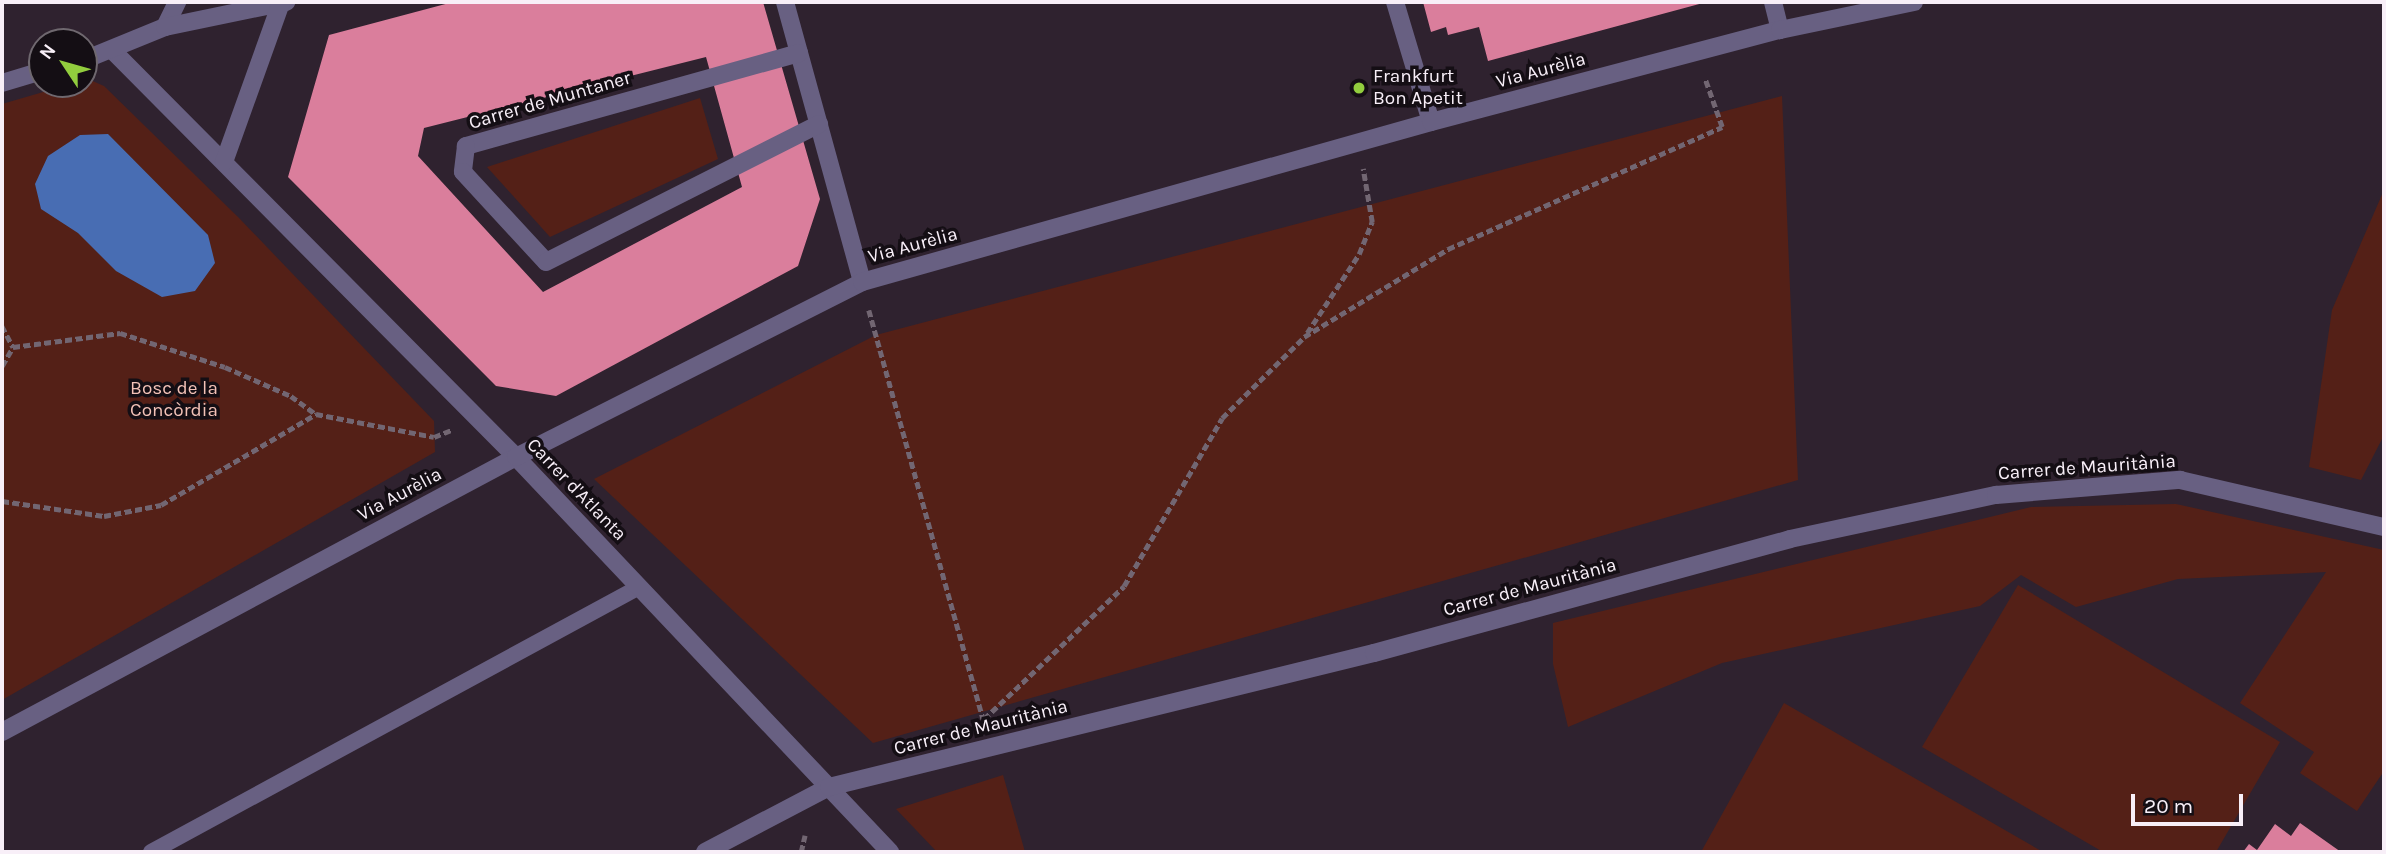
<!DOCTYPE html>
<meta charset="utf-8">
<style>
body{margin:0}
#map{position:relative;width:2386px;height:854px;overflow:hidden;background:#2f222f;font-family:Karla,sans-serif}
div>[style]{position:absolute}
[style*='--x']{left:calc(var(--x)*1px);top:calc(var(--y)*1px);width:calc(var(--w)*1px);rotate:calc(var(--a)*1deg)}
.green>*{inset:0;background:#542017}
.water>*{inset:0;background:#486db3}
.building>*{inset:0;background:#da7e9c}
.path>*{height:4.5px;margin-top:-2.25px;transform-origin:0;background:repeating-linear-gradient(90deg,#726672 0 7px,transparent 0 10.5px)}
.lane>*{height:16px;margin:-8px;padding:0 8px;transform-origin:8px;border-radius:8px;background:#686082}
.street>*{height:18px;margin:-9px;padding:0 9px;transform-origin:9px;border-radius:9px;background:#686082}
.dots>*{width:19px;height:19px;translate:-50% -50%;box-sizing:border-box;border:4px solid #140e14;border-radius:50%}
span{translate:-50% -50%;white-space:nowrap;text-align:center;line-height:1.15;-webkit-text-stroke:7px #140e14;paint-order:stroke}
.street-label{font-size:19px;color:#f8eff8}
.poi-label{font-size:19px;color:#f8eff8}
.left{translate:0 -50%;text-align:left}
.park-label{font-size:19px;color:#f3c2b7}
.frame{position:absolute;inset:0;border:4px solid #f8eff8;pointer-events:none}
.north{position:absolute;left:28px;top:28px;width:70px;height:70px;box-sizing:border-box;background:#140e14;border:2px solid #6f686f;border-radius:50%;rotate:306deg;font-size:19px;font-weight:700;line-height:28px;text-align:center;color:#f8eff8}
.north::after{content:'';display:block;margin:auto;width:24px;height:32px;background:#92cd3e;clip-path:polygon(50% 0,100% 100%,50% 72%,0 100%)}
.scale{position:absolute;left:2131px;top:794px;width:112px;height:32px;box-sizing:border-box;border:4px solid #f8eff8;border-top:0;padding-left:9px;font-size:21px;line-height:24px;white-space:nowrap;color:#f8eff8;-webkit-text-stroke:5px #140e14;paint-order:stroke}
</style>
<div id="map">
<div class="green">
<div style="clip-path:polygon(88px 79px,104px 86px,239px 218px,434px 421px,435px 452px,2px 700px,2px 104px)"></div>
<div style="clip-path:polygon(1782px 96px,1798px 480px,873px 743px,594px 479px,876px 335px)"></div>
<div style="clip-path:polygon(700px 98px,718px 159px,550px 237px,487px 167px)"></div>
<div style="clip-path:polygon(2384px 190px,2384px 435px,2361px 480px,2309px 467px,2332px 310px)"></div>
<div style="clip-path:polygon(2176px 504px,2384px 550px,2384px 771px,2357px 811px,2300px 773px,2314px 752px,2240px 703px,2326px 572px,2178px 579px,2076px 607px,2021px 575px,1980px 606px,1722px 663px,1568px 727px,1553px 664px,1553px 623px,2031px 507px)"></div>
<div style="clip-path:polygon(2018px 585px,2280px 742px,2216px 852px,2103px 852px,1922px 747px)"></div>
<div style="clip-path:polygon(1784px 703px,2043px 852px,1701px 852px)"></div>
<div style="clip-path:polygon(1003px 775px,1025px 852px,937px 852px,896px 809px)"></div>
</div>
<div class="water">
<div style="clip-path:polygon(108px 134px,208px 235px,215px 263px,195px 291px,162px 297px,116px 271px,78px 233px,41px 209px,35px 184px,48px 156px,80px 135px)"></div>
</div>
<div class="building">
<div style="clip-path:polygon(evenodd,453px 2px,763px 2px,820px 199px,798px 266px,556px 396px,496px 386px,288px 177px,329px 35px,453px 2px,706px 57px,742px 187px,543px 292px,418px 156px,424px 128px,706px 57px)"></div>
<div style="clip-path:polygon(1423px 2px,1703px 2px,1703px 3px,1488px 61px,1479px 27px,1448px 35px,1446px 27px,1431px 32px)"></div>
<div style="clip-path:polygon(2300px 823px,2341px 852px,2243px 852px,2249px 844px,2257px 850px,2275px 824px,2291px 836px)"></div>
</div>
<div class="path">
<div style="--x:869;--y:310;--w:425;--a:74.4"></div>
<div style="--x:2;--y:326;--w:24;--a:62"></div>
<div style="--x:13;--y:347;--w:108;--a:-7.5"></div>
<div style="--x:120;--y:333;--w:110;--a:17.9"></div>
<div style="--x:225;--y:367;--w:72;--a:23.7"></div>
<div style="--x:291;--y:396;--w:31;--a:36"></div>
<div style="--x:1307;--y:333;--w:95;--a:-56.6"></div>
<div style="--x:1359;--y:254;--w:35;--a:-68"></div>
<div style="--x:1372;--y:222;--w:54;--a:-99.6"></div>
<div style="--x:2;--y:366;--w:22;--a:-60"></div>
<div style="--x:2;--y:501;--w:103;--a:8.4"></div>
<div style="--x:104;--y:516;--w:58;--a:-10.9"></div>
<div style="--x:161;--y:505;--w:180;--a:-30.4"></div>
<div style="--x:316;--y:414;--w:120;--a:11"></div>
<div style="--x:434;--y:437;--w:18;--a:-22"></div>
<div style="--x:984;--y:719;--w:193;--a:-43.5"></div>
<div style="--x:1124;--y:586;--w:194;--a:-59.7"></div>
<div style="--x:1222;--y:418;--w:115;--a:-44.6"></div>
<div style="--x:1304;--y:337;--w:169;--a:-31.4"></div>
<div style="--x:1448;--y:249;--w:300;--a:-24"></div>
<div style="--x:1722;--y:127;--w:51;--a:-109.5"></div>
<div style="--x:801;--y:852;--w:17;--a:-77"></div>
</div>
<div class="lane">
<div style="--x:151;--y:852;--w:555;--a:-28.5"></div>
</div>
<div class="street">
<div style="--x:785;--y:2;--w:290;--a:74.6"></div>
<div style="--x:1395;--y:2;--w:125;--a:73.3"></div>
<div style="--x:1773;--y:2;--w:29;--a:76"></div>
<div style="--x:165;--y:27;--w:28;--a:-64"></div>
<div style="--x:113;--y:51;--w:572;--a:45.21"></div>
<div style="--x:516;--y:457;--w:544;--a:46.56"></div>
<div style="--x:799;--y:53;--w:346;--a:164.4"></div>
<div style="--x:466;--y:146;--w:26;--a:97"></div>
<div style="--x:463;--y:172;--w:122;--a:47.3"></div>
<div style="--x:546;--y:262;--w:306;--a:-26.8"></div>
<div style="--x:84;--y:60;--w:87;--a:-22.2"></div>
<div style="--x:165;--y:27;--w:124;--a:-11.7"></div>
<div style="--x:2;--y:83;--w:42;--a:-16.7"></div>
<div style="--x:224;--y:162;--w:169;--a:-70.3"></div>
<div style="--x:2;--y:732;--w:583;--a:-28.15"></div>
<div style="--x:516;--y:457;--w:388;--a:-26.8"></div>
<div style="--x:862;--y:282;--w:591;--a:-15.71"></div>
<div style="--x:1431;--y:122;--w:361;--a:-14.8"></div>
<div style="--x:1780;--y:30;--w:137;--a:-11.8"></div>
<div style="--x:705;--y:852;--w:140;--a:-27.7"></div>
<div style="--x:829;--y:787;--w:561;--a:-13.81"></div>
<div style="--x:1374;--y:653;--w:431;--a:-15.3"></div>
<div style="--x:1790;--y:539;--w:211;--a:-12.1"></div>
<div style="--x:1996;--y:495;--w:185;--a:-4.7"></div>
<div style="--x:2180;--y:480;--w:209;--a:13"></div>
</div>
<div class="dots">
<div style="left:1359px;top:88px;background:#92cd3e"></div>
</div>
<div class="street-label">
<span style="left:1541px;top:71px;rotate:-15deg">Via Aurèlia</span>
<span style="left:550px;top:101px;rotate:-16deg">Carrer de Muntaner</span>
<span style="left:913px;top:246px;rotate:-15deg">Via Aurèlia</span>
<span style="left:2087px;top:468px;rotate:-4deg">Carrer de Mauritània</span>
<span style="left:576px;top:490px;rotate:46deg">Carrer d'Atlanta</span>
<span style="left:400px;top:495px;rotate:-28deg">Via Aurèlia</span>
<span style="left:1530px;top:588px;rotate:-15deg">Carrer de Mauritània</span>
<span style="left:981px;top:728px;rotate:-14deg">Carrer de Mauritània</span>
</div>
<div class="poi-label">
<span class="left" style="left:1373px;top:88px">Frankfurt<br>Bon Apetit</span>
</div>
<div class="park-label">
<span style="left:174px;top:400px">Bosc de la<br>Concòrdia</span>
</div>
<div class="frame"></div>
<div class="north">N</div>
<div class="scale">20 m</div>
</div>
